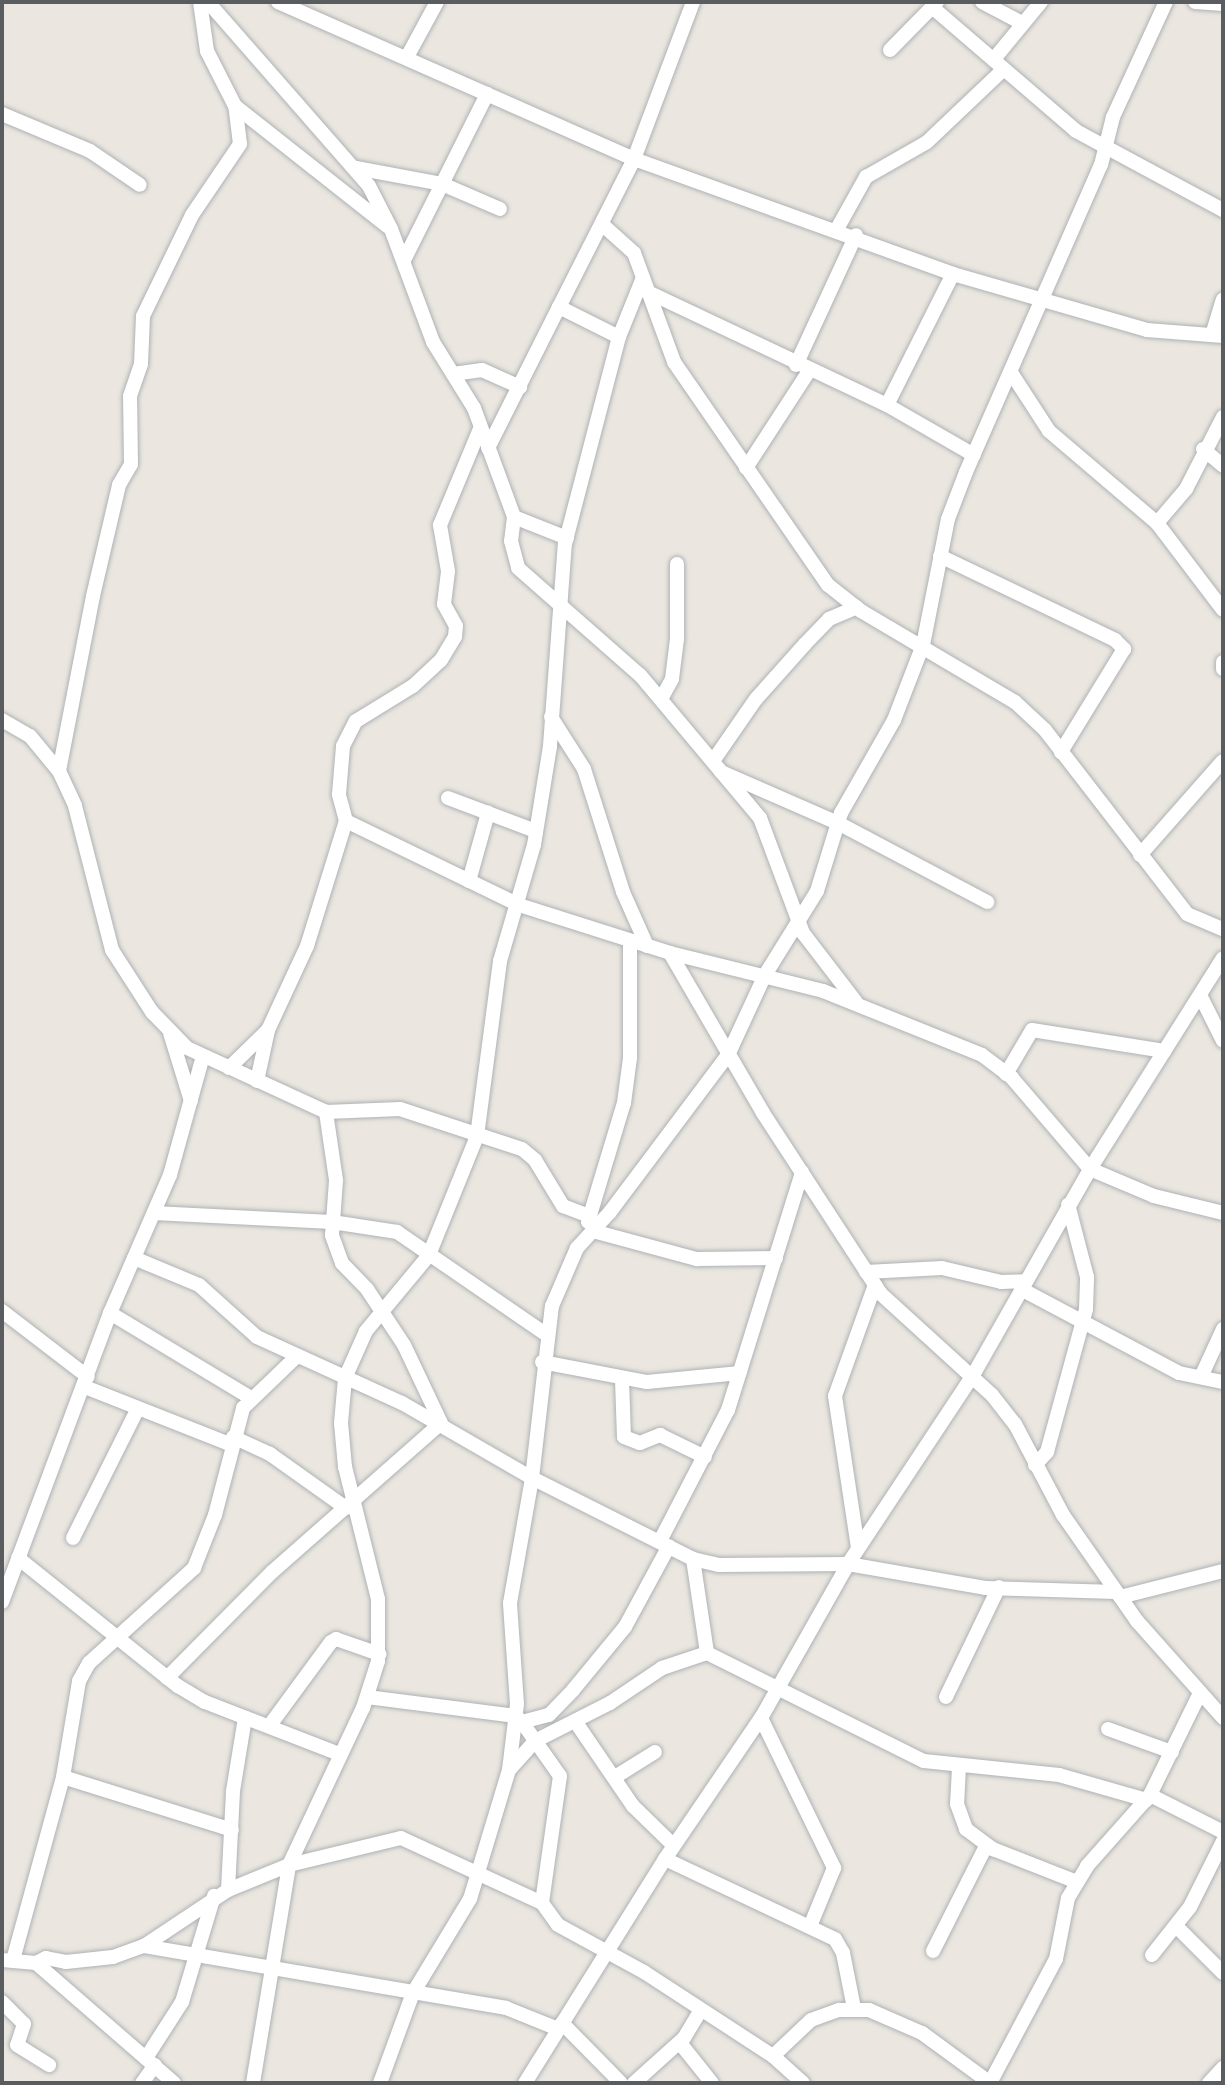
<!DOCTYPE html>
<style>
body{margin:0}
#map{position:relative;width:1225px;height:2085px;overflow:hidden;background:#ebe7e0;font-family:"Asap Condensed",sans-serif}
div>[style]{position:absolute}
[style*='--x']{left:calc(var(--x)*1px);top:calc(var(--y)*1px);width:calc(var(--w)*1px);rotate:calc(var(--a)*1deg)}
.roads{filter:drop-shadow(0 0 2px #aeb2b5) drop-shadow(0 0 2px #aeb2b5)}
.minor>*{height:14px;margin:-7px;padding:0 7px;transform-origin:7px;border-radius:7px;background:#fff}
span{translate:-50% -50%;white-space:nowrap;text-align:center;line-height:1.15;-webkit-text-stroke:6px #fff;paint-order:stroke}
.frame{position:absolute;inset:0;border:4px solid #595d60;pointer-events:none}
</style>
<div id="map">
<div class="roads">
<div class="minor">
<div style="--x:208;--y:2;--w:244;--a:48.8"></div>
<div style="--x:369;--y:186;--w:48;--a:62.9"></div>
<div style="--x:391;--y:229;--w:121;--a:69.6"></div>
<div style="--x:433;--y:342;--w:78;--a:58.2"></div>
<div style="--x:474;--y:408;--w:116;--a:69.8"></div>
<div style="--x:514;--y:517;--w:57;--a:21.6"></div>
<div style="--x:278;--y:2;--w:389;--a:23.8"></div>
<div style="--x:634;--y:159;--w:339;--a:19.8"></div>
<div style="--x:953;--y:274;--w:202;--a:16.1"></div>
<div style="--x:1147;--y:330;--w:76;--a:4.5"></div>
<div style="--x:982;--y:2;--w:43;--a:27.8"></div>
<div style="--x:1195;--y:2;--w:28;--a:4"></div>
<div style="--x:932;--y:7;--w:190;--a:40.7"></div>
<div style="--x:1076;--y:131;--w:167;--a:28.3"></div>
<div style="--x:890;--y:50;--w:67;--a:-45.6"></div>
<div style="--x:407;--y:57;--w:63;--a:-61.4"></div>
<div style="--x:994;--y:59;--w:74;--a:-50.5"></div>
<div style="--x:235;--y:106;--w:195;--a:38.3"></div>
<div style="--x:2;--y:114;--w:95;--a:22.8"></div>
<div style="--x:90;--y:151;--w:60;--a:34.2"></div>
<div style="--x:356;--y:168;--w:87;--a:10.5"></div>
<div style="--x:442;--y:184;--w:63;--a:23.3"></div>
<div style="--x:604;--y:226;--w:40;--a:42"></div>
<div style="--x:634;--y:253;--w:116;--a:69.8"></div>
<div style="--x:674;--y:362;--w:271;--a:55.4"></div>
<div style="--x:828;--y:585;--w:42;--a:38.2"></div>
<div style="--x:861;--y:611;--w:179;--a:30.6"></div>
<div style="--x:1015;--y:702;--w:41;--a:43"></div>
<div style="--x:1045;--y:730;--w:232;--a:52.3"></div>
<div style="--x:1187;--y:914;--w:39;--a:23"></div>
<div style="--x:837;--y:229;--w:60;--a:-60.9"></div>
<div style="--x:866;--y:177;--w:70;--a:-29.8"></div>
<div style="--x:927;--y:142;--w:106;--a:-43.5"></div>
<div style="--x:404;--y:260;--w:186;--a:-63.4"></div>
<div style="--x:648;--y:292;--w:264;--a:25.3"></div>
<div style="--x:887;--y:405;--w:100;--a:29.9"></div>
<div style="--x:559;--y:307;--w:166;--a:-63.1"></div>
<div style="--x:634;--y:159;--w:168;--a:-69.4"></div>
<div style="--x:1212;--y:335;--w:37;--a:-73"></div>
<div style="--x:796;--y:365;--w:143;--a:-65.2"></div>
<div style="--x:453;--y:374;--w:29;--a:-8"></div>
<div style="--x:482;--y:370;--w:42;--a:24.1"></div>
<div style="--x:1012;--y:374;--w:68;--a:57"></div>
<div style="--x:1049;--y:431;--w:142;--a:40.4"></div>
<div style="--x:1157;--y:523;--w:109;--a:52.8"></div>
<div style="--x:887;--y:405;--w:147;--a:-63.3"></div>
<div style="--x:488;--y:448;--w:158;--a:-63.3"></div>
<div style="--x:559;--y:307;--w:67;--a:26.6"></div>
<div style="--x:1203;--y:449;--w:26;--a:40"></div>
<div style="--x:746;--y:468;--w:116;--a:-57"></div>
<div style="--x:514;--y:517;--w:24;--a:97"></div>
<div style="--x:511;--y:541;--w:28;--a:75"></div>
<div style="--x:518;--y:568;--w:162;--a:41.3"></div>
<div style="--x:640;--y:675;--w:187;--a:50"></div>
<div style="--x:760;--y:818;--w:123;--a:69.5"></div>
<div style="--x:803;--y:933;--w:87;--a:52.5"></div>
<div style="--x:1157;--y:523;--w:45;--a:-49.5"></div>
<div style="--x:1186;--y:489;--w:81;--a:-62.8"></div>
<div style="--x:940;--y:556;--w:194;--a:25.6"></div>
<div style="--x:1115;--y:640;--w:13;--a:45"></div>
<div style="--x:1124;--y:649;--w:121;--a:121.5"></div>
<div style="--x:1223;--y:662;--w:7;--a:90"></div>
<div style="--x:661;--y:699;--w:23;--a:-61"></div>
<div style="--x:672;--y:679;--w:40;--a:-82.9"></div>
<div style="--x:677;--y:639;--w:75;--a:-90"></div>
<div style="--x:551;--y:717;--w:62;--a:57.6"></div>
<div style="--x:584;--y:769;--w:129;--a:72.4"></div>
<div style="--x:623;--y:892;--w:59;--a:66"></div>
<div style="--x:2;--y:720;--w:32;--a:30"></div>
<div style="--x:30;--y:736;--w:45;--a:50.4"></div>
<div style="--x:59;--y:771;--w:38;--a:65"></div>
<div style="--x:75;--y:806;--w:149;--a:75.6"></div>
<div style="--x:112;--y:950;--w:74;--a:57.2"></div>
<div style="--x:152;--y:1012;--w:50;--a:45.8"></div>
<div style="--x:187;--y:1048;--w:153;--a:24.7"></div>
<div style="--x:326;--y:1112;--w:74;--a:-2.3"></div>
<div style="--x:400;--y:1109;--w:128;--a:18.2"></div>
<div style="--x:522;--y:1149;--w:17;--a:40"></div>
<div style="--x:535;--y:1160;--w:54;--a:58.7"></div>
<div style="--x:563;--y:1206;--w:28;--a:21"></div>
<div style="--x:713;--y:761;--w:75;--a:-55.3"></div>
<div style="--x:756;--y:699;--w:74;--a:-48.3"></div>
<div style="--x:805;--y:644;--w:35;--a:-46"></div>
<div style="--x:829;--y:619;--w:30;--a:-23"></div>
<div style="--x:59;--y:771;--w:178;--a:-79"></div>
<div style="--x:93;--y:596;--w:114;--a:-76.8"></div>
<div style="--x:119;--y:485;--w:24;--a:-60"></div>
<div style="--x:131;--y:464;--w:68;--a:-90.8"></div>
<div style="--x:130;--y:396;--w:34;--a:-71"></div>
<div style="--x:141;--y:364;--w:48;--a:-87.6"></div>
<div style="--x:143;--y:316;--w:112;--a:-64.1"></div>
<div style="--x:192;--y:215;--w:86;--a:-55.9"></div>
<div style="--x:240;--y:144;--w:38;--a:-97"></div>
<div style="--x:235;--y:106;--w:62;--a:-117"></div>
<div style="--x:207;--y:51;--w:49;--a:-98.1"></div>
<div style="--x:721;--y:772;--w:128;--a:23.6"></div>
<div style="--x:838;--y:823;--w:169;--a:27.9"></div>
<div style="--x:448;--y:798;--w:94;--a:20.6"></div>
<div style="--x:346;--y:821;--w:192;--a:25.9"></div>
<div style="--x:519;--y:905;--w:158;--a:17.6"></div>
<div style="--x:670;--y:953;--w:158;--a:13.9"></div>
<div style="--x:823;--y:991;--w:171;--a:21.9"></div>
<div style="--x:982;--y:1055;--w:38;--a:37"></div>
<div style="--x:1012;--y:1078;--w:120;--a:49.4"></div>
<div style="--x:1090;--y:1169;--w:69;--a:22.9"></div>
<div style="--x:1154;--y:1196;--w:71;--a:13.8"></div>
<div style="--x:1140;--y:855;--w:125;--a:-48.6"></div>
<div style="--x:469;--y:881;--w:71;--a:-74.4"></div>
<div style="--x:670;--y:953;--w:185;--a:59.8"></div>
<div style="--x:763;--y:1113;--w:216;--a:56.9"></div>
<div style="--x:881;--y:1294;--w:150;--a:42.3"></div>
<div style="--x:992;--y:1395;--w:37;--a:52"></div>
<div style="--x:1015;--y:1424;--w:103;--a:62.2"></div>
<div style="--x:1063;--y:1515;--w:129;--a:55.1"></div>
<div style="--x:1137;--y:1621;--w:130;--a:48.4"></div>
<div style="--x:1200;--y:995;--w:51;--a:63.4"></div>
<div style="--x:170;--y:1033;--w:71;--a:72.8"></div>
<div style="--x:229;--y:1068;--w:54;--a:-44.3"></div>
<div style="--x:1006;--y:1074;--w:51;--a:-59.4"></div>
<div style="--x:1032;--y:1030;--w:134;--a:9"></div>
<div style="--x:257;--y:1081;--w:52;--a:-77.8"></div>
<div style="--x:268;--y:1030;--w:93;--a:-65.1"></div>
<div style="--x:307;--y:946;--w:131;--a:-72.7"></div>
<div style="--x:346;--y:821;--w:28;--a:-105"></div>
<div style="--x:339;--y:794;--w:48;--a:-85.2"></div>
<div style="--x:343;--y:746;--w:28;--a:-63"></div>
<div style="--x:356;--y:721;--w:67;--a:-31.6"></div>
<div style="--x:413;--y:686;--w:38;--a:-43"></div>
<div style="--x:441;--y:660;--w:27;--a:-59"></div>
<div style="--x:455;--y:637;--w:11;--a:-85"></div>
<div style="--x:456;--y:626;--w:25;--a:-119"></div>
<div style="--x:444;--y:604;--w:33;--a:-83"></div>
<div style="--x:448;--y:571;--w:47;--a:-99.9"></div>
<div style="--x:440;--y:525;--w:104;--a:-67.4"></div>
<div style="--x:154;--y:1213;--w:178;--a:2.9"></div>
<div style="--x:332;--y:1222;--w:66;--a:8.7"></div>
<div style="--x:397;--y:1232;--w:182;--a:34.5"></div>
<div style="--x:588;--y:1222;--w:124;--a:-73.2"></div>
<div style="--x:624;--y:1103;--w:45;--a:-82.4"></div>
<div style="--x:630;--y:1058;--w:117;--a:-90"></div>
<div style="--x:593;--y:1231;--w:108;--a:15.1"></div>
<div style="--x:697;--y:1259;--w:79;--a:-0.7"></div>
<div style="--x:134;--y:1258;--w:70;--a:22.6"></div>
<div style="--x:199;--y:1285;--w:78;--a:41.9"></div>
<div style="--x:257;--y:1337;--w:159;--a:24.5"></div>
<div style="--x:402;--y:1403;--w:150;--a:30"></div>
<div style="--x:532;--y:1478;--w:180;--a:26.7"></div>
<div style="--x:693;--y:1559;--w:27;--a:13"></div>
<div style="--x:719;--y:1565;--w:129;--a:-0.4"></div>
<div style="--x:848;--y:1564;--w:139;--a:9.9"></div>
<div style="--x:985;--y:1588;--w:131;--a:1.7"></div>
<div style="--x:866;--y:1272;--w:76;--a:-3"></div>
<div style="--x:942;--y:1268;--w:61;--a:13.3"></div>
<div style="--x:1001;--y:1282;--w:25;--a:-2"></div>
<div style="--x:1021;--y:1289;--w:179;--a:28"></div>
<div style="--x:1179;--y:1373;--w:45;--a:11.6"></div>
<div style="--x:2;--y:1311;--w:108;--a:37.5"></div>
<div style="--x:110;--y:1313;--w:165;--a:31.1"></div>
<div style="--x:542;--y:1362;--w:107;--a:10.8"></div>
<div style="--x:647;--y:1382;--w:93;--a:-5.5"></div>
<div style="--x:1201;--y:1377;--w:53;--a:-65.4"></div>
<div style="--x:622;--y:1380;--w:57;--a:88"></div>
<div style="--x:624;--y:1437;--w:17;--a:21"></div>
<div style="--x:640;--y:1443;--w:22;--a:-22"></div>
<div style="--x:660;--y:1435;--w:50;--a:26.1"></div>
<div style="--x:85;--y:1387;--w:158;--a:21.5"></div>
<div style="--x:233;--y:1437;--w:41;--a:24.7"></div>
<div style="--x:270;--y:1454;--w:93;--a:35.4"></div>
<div style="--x:1035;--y:1465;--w:18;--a:-47"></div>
<div style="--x:1047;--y:1452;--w:148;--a:-74.7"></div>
<div style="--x:1086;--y:1309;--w:32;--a:-88"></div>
<div style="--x:1087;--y:1277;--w:75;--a:-104.6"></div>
<div style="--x:73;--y:1538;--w:143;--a:-63.4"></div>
<div style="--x:660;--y:1541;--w:148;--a:-62.6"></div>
<div style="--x:728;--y:1410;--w:249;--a:-72.7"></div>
<div style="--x:858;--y:1548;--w:154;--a:-98.6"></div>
<div style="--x:835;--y:1396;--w:118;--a:-70.2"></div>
<div style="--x:18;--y:1558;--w:205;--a:38.7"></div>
<div style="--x:178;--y:1686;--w:31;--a:31"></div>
<div style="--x:205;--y:1702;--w:144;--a:21.2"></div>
<div style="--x:693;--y:1559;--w:95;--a:81.5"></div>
<div style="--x:1120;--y:1597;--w:106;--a:-14.2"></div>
<div style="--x:2;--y:1602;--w:309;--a:-69.5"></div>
<div style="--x:110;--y:1313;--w:150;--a:-66.5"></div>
<div style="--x:170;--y:1175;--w:123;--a:-74.5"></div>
<div style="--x:167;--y:1678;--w:149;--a:-45.3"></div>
<div style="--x:272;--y:1572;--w:225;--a:-41.4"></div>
<div style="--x:441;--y:1423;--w:86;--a:-115.4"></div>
<div style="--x:404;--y:1345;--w:67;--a:-123.5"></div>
<div style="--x:367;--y:1289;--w:36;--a:-134"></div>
<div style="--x:342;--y:1263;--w:30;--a:-110"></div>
<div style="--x:332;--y:1235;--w:55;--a:-85.8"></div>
<div style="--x:336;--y:1180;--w:69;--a:-98.4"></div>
<div style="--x:367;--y:1697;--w:150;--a:7.3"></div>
<div style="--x:516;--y:1716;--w:8;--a:45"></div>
<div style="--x:522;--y:1722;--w:66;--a:54.9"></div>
<div style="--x:560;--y:1776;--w:128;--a:98.1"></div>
<div style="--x:946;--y:1697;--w:122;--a:-64.3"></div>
<div style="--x:761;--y:1718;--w:167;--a:64"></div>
<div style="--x:834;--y:1868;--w:61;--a:112.3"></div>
<div style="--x:575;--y:1721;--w:103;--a:55.7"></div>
<div style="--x:633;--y:1806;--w:56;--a:44.3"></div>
<div style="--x:522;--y:1722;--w:28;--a:-15"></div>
<div style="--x:549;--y:1715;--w:35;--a:-46"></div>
<div style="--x:573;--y:1690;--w:82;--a:-50.5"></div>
<div style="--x:625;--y:1627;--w:92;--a:-61.5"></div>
<div style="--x:270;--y:1725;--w:103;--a:-53.7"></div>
<div style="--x:331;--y:1642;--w:6;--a:-31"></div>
<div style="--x:336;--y:1639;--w:46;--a:19.2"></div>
<div style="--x:1108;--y:1729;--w:68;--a:19.8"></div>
<div style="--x:959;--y:1767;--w:37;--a:93"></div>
<div style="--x:957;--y:1804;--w:27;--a:70"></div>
<div style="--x:966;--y:1829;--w:34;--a:37"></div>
<div style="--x:993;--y:1849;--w:90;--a:21.4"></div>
<div style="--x:509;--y:1770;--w:39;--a:-48"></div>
<div style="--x:535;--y:1741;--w:84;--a:-26.9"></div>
<div style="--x:610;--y:1703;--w:63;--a:-33.9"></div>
<div style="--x:662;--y:1668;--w:47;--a:-18.4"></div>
<div style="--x:707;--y:1653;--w:242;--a:26.5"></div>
<div style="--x:924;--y:1761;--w:136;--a:5.9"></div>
<div style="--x:1059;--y:1775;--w:91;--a:16"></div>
<div style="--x:63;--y:1777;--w:177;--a:17.4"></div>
<div style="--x:615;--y:1777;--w:47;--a:-32"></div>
<div style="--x:1150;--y:1795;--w:82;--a:26.9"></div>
<div style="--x:665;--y:1859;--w:188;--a:25.2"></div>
<div style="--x:835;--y:1939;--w:16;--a:60"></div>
<div style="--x:843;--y:1953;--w:56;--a:78.7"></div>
<div style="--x:228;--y:1890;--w:99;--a:-87.1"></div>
<div style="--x:233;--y:1791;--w:74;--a:-80.7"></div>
<div style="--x:1177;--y:1927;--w:65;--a:45"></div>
<div style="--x:144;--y:1946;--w:367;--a:9.7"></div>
<div style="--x:506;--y:2008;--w:56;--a:22"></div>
<div style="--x:933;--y:1951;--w:118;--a:-63.2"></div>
<div style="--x:1152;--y:1955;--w:61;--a:-51.6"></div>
<div style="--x:1190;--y:1907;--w:74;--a:-63.4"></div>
<div style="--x:2;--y:1960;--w:34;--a:5"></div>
<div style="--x:36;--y:1963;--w:183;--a:41"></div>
<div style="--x:13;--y:1960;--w:190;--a:-74.7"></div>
<div style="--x:63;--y:1777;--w:97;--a:-80.5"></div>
<div style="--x:79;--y:1681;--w:21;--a:-61"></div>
<div style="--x:89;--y:1663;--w:142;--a:-42.1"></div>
<div style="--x:194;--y:1568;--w:57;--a:-68.4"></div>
<div style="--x:215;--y:1515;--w:111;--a:-75.3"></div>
<div style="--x:243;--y:1408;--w:74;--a:-43.9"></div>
<div style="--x:36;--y:1963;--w:11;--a:-27"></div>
<div style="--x:46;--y:1958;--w:20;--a:11"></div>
<div style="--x:66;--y:1962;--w:47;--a:-6.1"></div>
<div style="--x:113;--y:1957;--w:33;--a:-20"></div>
<div style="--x:144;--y:1946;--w:101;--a:-33.7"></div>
<div style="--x:228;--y:1890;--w:66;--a:-22.3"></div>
<div style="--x:289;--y:1865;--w:115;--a:-13.6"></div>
<div style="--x:401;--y:1838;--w:155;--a:24.7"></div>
<div style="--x:542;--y:1903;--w:27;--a:54"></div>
<div style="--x:558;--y:1925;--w:98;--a:28.7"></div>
<div style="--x:644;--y:1972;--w:154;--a:33.1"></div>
<div style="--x:773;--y:2056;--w:40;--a:42"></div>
<div style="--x:2;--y:2002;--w:31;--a:45"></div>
<div style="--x:24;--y:2024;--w:22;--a:108"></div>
<div style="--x:17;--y:2045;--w:38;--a:32"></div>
<div style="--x:562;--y:2023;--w:84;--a:45.5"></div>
<div style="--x:680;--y:2043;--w:51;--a:51.3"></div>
<div style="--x:773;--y:2056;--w:52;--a:-43.5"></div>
<div style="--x:811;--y:2020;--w:30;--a:-20"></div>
<div style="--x:839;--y:2010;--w:30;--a:0"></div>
<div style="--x:869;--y:2010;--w:58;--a:23.5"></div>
<div style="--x:922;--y:2033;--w:84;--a:36.3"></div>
<div style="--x:146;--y:2058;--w:67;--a:-57.3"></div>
<div style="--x:182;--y:2002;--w:111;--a:-73.2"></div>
<div style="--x:142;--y:2083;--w:22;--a:-54"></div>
<div style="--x:253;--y:2083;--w:221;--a:-80.6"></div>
<div style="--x:289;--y:1865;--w:174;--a:-64.8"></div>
<div style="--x:363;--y:1708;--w:49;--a:-72.3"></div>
<div style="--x:378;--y:1661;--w:62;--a:-90"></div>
<div style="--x:378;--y:1599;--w:136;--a:-104"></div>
<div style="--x:345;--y:1467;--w:44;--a:-95.2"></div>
<div style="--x:341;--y:1423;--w:45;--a:-84.9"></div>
<div style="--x:345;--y:1378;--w:51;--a:-65.9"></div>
<div style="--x:366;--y:1331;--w:99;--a:-50.3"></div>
<div style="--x:429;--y:1255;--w:128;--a:-68"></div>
<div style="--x:477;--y:1136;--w:177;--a:-82.5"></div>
<div style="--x:500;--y:961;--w:121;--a:-73.7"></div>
<div style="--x:534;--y:845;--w:100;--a:-80.8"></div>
<div style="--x:550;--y:746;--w:203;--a:-85.8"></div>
<div style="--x:565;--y:544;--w:214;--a:-75.4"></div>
<div style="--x:619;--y:337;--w:61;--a:-68"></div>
<div style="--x:380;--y:2083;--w:96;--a:-69.9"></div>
<div style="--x:413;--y:1993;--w:110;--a:-58.8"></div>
<div style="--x:470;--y:1899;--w:135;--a:-73.2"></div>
<div style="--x:509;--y:1770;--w:66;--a:-83.1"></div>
<div style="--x:517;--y:1704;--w:101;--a:-94"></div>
<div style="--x:510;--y:1603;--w:127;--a:-80"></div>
<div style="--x:532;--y:1478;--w:173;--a:-83.4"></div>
<div style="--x:552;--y:1306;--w:63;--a:-66.7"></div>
<div style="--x:577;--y:1248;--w:49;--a:-47.5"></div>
<div style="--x:610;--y:1212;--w:196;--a:-53.1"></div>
<div style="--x:728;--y:1055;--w:88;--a:-65.2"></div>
<div style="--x:765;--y:975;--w:99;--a:-58.2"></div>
<div style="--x:817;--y:891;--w:82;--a:-72.9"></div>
<div style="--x:841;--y:813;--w:107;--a:-60.3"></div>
<div style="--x:894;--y:720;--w:80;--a:-68.9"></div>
<div style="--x:923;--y:645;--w:128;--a:-78.8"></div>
<div style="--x:948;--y:519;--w:50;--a:-69"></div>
<div style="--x:966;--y:472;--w:335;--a:-66.3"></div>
<div style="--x:1101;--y:165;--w:49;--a:-76"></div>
<div style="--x:1113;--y:117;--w:127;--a:-65.3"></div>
<div style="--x:525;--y:2083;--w:264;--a:-58"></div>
<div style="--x:665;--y:1859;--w:171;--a:-55.8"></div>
<div style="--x:761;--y:1718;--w:177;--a:-60.5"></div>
<div style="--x:848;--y:1564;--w:224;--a:-56.5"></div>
<div style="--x:972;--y:1377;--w:239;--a:-60.4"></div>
<div style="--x:1090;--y:1169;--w:249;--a:-57.8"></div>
<div style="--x:634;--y:2083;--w:67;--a:-42"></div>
<div style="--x:684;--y:2038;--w:31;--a:-59"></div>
<div style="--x:990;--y:2083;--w:140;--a:-62"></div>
<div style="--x:1056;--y:1959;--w:62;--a:-78.9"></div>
<div style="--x:1068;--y:1898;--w:37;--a:-59"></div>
<div style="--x:1087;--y:1866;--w:95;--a:-48.4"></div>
<div style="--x:1150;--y:1795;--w:114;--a:-63.9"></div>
<div style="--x:1209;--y:2083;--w:21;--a:-47"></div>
</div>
</div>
<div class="frame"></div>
</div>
